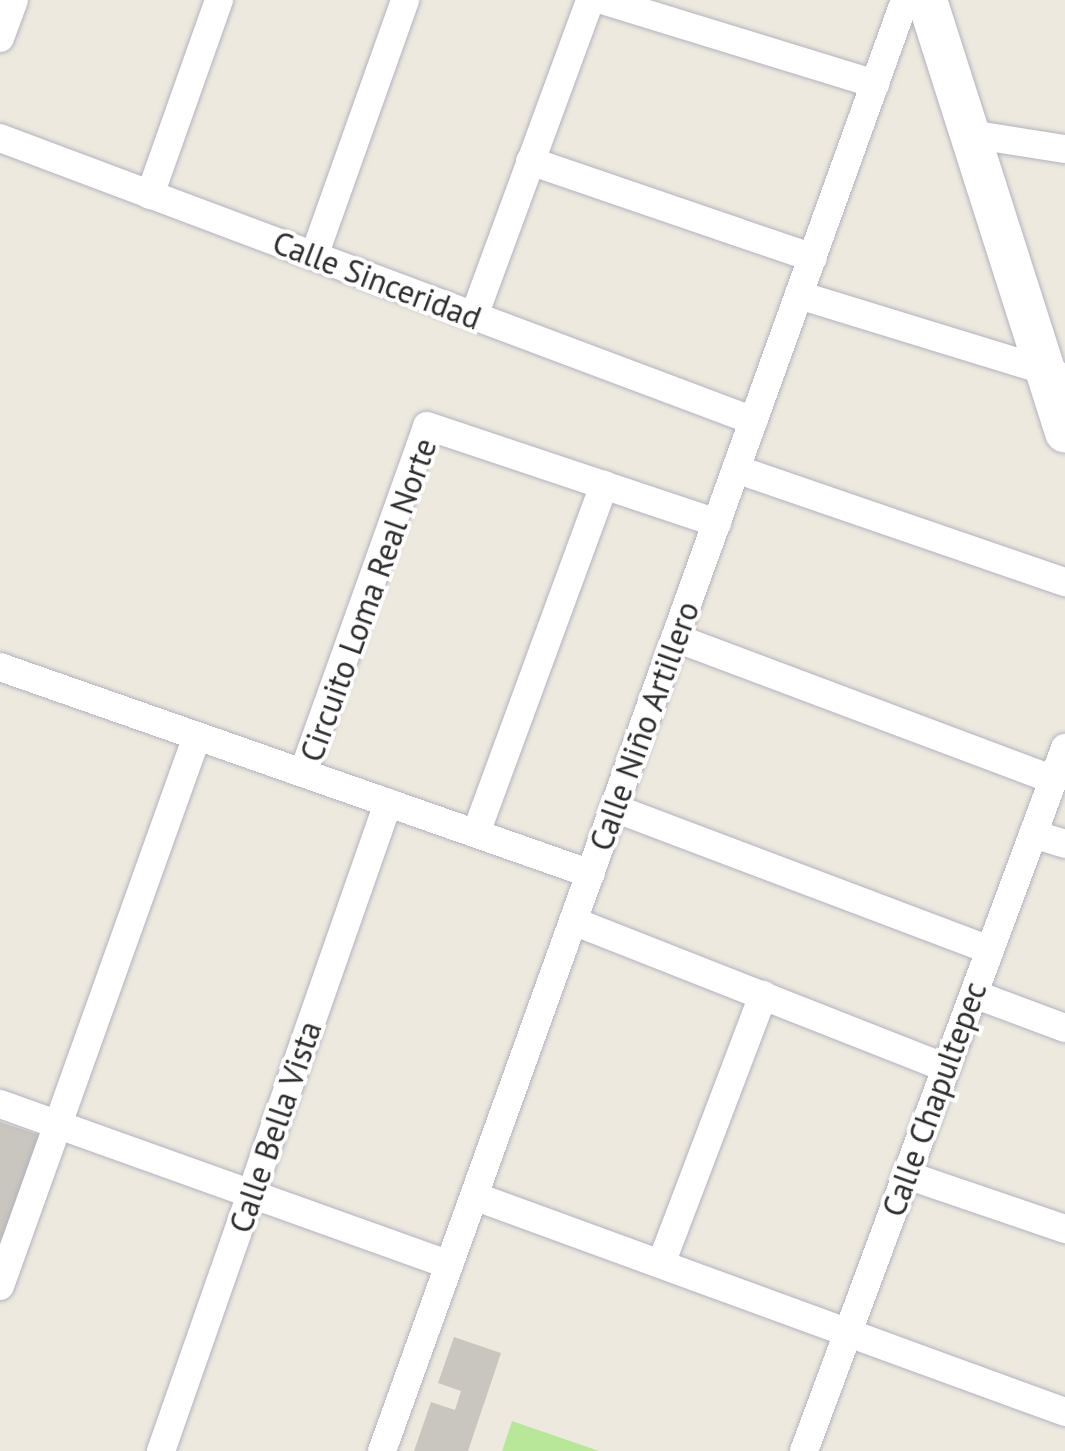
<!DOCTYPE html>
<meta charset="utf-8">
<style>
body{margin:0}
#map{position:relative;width:1065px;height:1451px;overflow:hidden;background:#ede9df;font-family:"PT Sans",sans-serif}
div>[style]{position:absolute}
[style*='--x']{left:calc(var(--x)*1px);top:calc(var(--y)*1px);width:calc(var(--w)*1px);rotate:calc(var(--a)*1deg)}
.pitch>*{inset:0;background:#b9e79a}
.building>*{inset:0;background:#c8c6be}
.roads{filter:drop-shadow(0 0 2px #b2b2bf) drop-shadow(0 0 2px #b2b2bf)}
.street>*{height:28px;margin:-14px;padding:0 14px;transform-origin:14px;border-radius:14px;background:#fff}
.secondary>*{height:40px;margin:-20px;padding:0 20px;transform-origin:20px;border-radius:20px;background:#fff}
span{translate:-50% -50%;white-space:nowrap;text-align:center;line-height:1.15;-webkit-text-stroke:8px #fff;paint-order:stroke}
.street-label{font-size:32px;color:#2c2c2c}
</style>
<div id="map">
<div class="pitch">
<div style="clip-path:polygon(512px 1421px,599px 1451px,502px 1451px)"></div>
</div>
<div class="building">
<div style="clip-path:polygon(0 1122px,39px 1135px,1px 1244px,0 1243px)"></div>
<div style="clip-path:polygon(454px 1337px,501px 1353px,468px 1451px,414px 1451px,431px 1402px,455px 1410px,461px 1391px,438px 1383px)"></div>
</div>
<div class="roads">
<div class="street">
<div style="--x:602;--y:0;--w:286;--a:17.1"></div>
<div style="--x:0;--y:38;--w:40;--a:-69.8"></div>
<div style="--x:970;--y:134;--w:96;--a:9"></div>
<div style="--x:0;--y:138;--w:805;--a:20.57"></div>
<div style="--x:530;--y:161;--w:299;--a:18.9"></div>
<div style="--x:150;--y:195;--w:207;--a:-70.5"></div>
<div style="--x:314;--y:256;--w:272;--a:-70.4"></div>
<div style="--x:799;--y:295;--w:269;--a:17.1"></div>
<div style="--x:474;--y:316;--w:337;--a:-69.8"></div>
<div style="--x:736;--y:469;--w:348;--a:19"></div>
<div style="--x:676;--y:638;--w:403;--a:20.6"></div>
<div style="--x:0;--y:667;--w:626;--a:19.3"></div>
<div style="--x:303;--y:773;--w:368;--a:-70.3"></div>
<div style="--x:427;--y:426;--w:306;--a:18.5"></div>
<div style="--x:614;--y:808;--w:401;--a:20.7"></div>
<div style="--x:476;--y:833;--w:371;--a:-69.8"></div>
<div style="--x:1033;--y:834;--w:34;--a:17"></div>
<div style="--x:573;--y:921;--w:401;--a:21.5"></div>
<div style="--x:974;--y:994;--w:97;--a:20.5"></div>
<div style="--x:0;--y:1104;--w:477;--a:19.7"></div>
<div style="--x:907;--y:1175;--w:167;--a:18.9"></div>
<div style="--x:474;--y:1196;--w:629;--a:20.08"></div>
<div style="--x:661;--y:1264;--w:288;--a:-69.2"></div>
<div style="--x:0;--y:1286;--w:584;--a:-70.29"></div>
<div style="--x:161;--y:1451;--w:687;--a:-70.69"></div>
<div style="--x:382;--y:1451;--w:1542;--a:-70.18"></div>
<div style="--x:804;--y:1451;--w:750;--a:-69.63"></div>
</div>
<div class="secondary">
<div style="--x:927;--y:0;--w:454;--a:72.3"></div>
</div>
</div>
<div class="street-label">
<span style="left:377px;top:280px;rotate:21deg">Calle Sinceridad</span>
<span style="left:368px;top:600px;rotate:-70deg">Circuito Loma Real Norte</span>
<span style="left:644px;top:726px;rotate:-70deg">Calle Niño Artillero</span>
<span style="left:934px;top:1099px;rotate:-70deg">Calle Chapultepec</span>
<span style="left:275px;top:1127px;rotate:-71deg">Calle Bella Vista</span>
</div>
</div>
